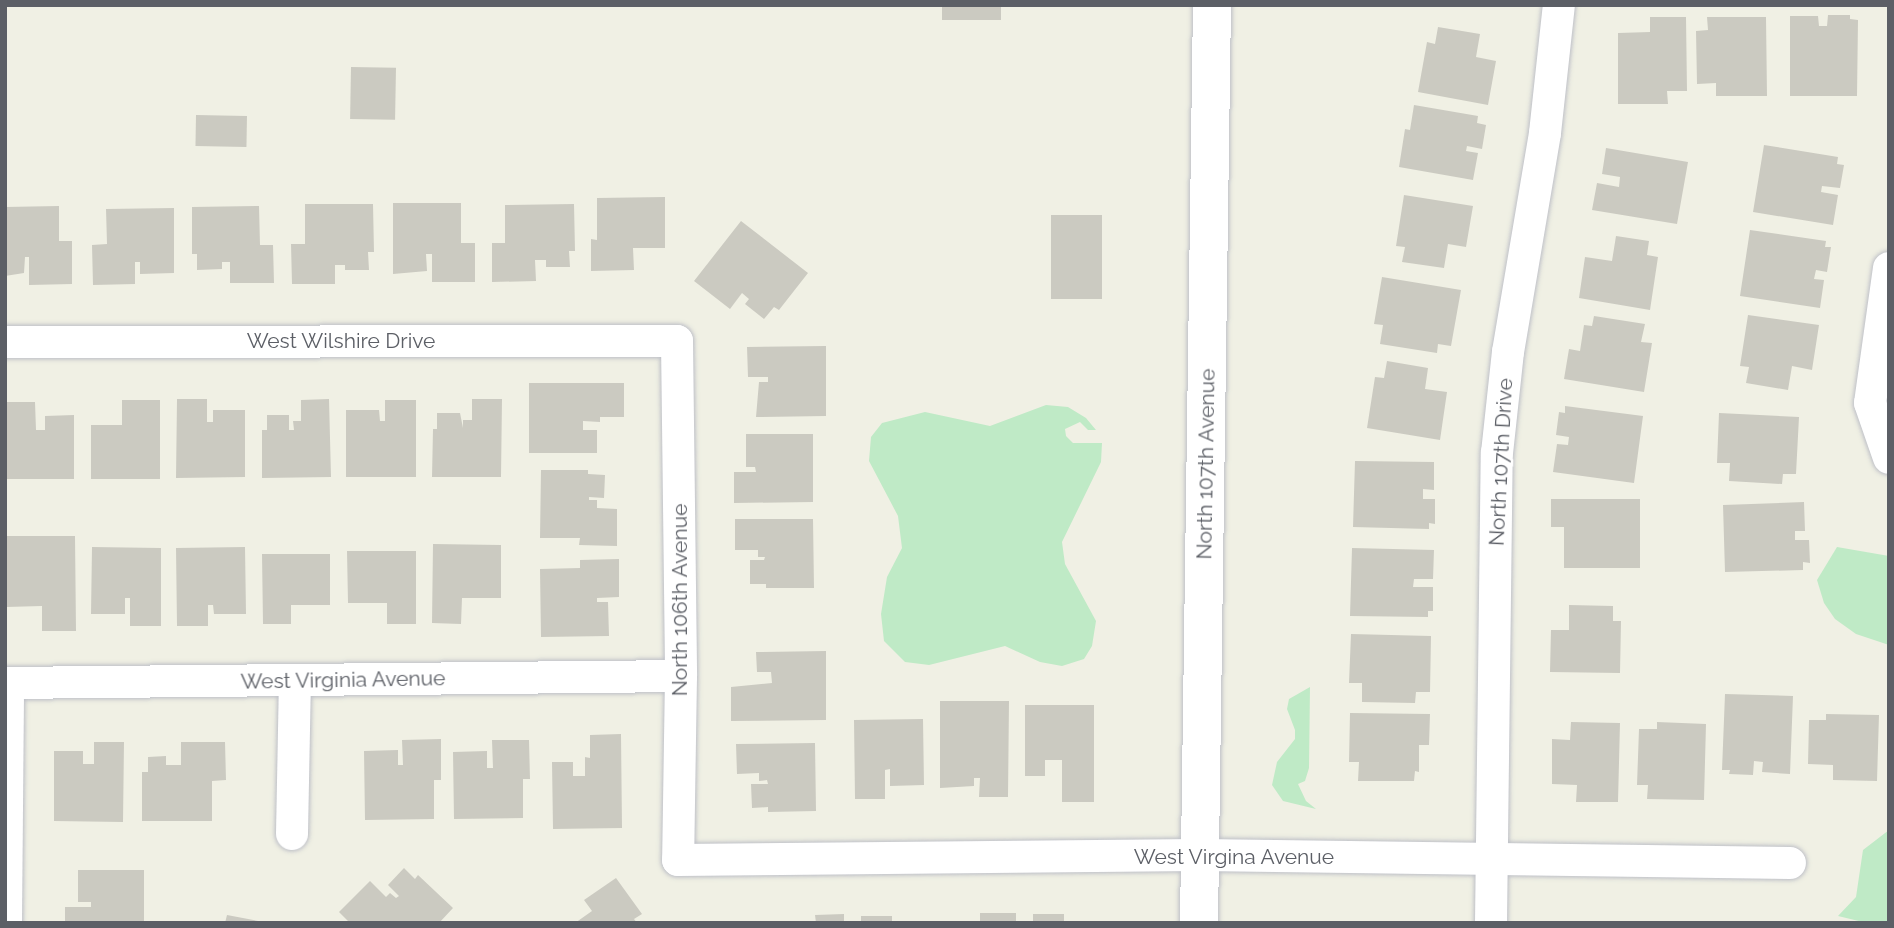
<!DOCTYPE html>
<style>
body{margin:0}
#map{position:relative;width:1894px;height:928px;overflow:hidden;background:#f0f0e4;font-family:Raleway,sans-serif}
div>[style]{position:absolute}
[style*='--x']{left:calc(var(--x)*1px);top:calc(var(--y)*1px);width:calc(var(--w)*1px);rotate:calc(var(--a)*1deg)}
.green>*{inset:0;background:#bfeac6}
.building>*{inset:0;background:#cbcac1;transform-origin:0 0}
.roads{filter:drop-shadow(0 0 2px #bec0c7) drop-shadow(0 0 2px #bec0c7)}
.street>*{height:32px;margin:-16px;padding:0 16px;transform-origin:16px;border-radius:16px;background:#fff}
.secondary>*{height:38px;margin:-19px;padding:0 19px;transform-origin:19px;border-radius:19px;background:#fff}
span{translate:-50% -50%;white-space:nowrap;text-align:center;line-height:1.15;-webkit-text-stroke:5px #fff;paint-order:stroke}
.street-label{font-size:21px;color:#5c5f66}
.frame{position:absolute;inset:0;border:7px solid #5c5f66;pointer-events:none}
</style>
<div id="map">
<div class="green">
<div style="clip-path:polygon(1046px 405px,1068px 407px,1086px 418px,1096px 430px,1088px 430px,1080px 422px,1065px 429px,1066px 436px,1073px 443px,1102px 443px,1101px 462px,1062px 542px,1065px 564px,1096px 621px,1092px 646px,1084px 659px,1062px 666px,1040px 662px,1005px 646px,929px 665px,905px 662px,884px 641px,881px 614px,887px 577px,902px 548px,898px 516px,869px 461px,871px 437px,882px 423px,925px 412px,990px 426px)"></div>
<div style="clip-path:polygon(1837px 547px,1889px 556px,1889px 645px,1856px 634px,1835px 619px,1824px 603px,1817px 580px)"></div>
<div style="clip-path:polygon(1310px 687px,1309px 768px,1305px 781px,1298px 784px,1306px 801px,1316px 809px,1283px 801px,1272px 785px,1277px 762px,1295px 739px,1295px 730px,1287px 709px,1289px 699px)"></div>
<div style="clip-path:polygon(1889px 830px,1889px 923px,1867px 923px,1838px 916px,1856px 897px,1863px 850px)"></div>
</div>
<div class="building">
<div style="left:942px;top:5px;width:59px;height:15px"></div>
<div style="clip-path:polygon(1828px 15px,1850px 15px,1850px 19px,1858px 20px,1857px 96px,1790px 96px,1790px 16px,1818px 16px,1819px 26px,1827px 26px)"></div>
<div style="clip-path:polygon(1650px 17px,1686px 17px,1687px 91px,1667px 91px,1668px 104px,1618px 104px,1618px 33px,1650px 32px)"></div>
<div style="clip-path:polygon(1707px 17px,1766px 17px,1767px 96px,1716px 96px,1716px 83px,1697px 84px,1696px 31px,1708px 30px)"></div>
<div style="clip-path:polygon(1438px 27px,1480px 34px,1476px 57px,1496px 61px,1488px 105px,1418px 92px,1427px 42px,1435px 44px)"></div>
<div style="left:351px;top:67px;width:45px;height:52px;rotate:1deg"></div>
<div style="clip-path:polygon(1414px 105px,1478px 116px,1477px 123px,1486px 125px,1482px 149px,1467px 146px,1466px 151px,1478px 153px,1473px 180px,1399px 167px,1405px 129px,1410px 130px)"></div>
<div style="left:196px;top:115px;width:51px;height:31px;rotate:1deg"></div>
<div style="clip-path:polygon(1764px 145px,1838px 157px,1837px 164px,1844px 165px,1840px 188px,1822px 186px,1821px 192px,1838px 195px,1833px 225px,1753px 212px)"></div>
<div style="clip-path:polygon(1606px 148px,1688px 162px,1677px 224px,1592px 210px,1597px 183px,1619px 187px,1620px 177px,1602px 174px)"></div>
<div style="clip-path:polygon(1404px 195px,1473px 206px,1466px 247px,1448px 244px,1444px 268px,1402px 262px,1405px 247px,1396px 246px)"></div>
<div style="clip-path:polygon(665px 197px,665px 248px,633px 248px,634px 270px,591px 271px,591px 239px,597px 240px,597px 198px)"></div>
<div style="clip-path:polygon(393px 203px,461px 203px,461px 243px,475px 243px,475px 282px,432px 282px,432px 254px,426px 254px,427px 271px,393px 274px)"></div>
<div style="clip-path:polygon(305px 204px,373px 204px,374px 252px,368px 252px,369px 270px,345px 270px,345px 265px,335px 265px,335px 284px,292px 284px,291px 244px,305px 244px)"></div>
<div style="clip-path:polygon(574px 204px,575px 251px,569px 251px,570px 267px,546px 267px,546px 260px,535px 260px,536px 281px,492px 282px,492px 243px,505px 243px,505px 205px)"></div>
<div style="clip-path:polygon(59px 206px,59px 241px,72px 241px,72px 284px,29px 285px,29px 257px,25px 257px,24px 273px,5px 276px,5px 207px)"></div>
<div style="clip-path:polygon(259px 206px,260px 245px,273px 245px,274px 283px,230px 283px,230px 262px,222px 262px,222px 269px,197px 270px,197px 254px,192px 254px,192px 207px)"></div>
<div style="clip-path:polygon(174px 208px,174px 273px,140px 274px,140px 262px,135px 262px,135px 284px,93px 285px,92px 245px,107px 244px,106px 209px)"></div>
<div style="left:1051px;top:215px;width:51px;height:84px"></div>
<div style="clip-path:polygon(741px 221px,808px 273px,779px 310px,774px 307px,764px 319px,745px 304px,749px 299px,742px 293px,730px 309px,694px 281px)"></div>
<div style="clip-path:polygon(1750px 230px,1826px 241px,1825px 247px,1831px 247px,1827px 272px,1816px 270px,1814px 279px,1824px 280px,1820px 308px,1740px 296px)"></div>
<div style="clip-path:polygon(1616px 236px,1649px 241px,1647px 255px,1658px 257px,1650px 310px,1579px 298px,1585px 257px,1612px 261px)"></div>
<div style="clip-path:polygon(1382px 277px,1461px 290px,1451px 346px,1438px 344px,1437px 353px,1380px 344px,1383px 325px,1374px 324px)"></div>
<div style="clip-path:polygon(1748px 315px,1819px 325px,1812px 370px,1792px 366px,1788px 390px,1746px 383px,1749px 367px,1740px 366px)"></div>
<div style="clip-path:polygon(1594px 316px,1645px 324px,1641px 342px,1652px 343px,1644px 392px,1564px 379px,1569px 349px,1580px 351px,1584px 325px,1592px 326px)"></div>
<div style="clip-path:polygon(826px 346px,826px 416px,756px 417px,759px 382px,768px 382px,768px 377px,748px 377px,747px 347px)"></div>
<div style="clip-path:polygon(1387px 361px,1428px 368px,1425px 389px,1447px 392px,1440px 440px,1367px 428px,1375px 377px,1384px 378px)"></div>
<div style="clip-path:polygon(529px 383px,624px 383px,624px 417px,600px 417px,600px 422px,583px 421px,583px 430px,597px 430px,597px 453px,529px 453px)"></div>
<div style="clip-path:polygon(177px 399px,207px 399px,207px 422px,213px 422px,213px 410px,245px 410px,245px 477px,176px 478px)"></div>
<div style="clip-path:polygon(329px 399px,331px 477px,262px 478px,262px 430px,267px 430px,267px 415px,289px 415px,289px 430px,294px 430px,293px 421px,301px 421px,301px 400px)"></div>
<div style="clip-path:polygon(472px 399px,502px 399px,501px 477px,432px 477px,433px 429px,437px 429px,437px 413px,460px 413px,463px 428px,463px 420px,472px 420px)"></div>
<div style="clip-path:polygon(122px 400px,160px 400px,160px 479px,91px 479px,91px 425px,122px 425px)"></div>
<div style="clip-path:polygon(385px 400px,416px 400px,416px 477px,346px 477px,346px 410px,379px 410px,380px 421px,385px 421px)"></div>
<div style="clip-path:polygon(5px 402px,35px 402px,36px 430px,45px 430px,45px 416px,74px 415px,74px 479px,6px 479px)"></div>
<div style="clip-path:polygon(1565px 406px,1643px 416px,1634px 483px,1553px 472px,1557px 444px,1568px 445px,1569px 437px,1556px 435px,1559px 412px,1565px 413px)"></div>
<div style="clip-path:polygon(1719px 413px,1799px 417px,1796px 474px,1783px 474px,1782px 484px,1729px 481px,1730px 463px,1717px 463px)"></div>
<div style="clip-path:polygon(746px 434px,813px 434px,813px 502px,734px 503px,734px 472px,756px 472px,755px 467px,746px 467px)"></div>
<div style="clip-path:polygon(1355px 461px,1434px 462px,1434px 490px,1423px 489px,1423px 499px,1435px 499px,1435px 524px,1429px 523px,1429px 529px,1353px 527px)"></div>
<div style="clip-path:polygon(541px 470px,588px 470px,588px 474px,605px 475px,604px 498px,589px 497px,589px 500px,597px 500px,597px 508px,617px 509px,617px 546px,579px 545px,580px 538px,540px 538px)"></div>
<div style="clip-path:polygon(1551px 499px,1640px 499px,1640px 568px,1564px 568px,1564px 527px,1551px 527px)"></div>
<div style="clip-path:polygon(1804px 502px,1805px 531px,1795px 531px,1795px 540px,1809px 540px,1810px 563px,1803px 562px,1803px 570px,1725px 572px,1723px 505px)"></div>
<div style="clip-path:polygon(735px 519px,813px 519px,814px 588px,766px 588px,766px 584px,750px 584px,750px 560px,764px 560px,765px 557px,758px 557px,758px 550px,735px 550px)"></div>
<div style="clip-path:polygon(5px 536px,75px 536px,76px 631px,42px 631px,42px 606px,6px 607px)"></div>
<div style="clip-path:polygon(433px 544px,501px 545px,501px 598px,462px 598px,461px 624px,432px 623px)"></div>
<div style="clip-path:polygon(92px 547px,161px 548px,161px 626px,130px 626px,130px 598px,125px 598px,125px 614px,91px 614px)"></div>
<div style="clip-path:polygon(245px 547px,246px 614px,214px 614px,213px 605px,208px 605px,208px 626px,177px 626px,176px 548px)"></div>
<div style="clip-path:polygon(1352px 548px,1434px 550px,1433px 579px,1414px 579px,1413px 587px,1433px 587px,1433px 611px,1428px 611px,1428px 617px,1350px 616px)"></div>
<div style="clip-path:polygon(347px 551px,416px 551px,416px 624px,387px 624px,387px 603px,348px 603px)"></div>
<div style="clip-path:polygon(262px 554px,330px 554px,330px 605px,291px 605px,291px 624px,263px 624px)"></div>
<div style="clip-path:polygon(619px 559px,619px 597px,597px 598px,597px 602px,608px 602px,609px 636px,541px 637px,540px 569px,580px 568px,580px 560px)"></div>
<div style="clip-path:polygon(1569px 605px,1613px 606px,1613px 621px,1621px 621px,1620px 673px,1550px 672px,1551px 630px,1569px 630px)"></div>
<div style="clip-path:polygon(1351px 634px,1431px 636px,1430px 692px,1416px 692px,1415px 703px,1362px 702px,1362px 683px,1349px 683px)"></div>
<div style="clip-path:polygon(826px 651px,826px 720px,731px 721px,731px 687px,772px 683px,771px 672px,757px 672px,756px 652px)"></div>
<div style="clip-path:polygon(1725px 694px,1793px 696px,1790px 774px,1762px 772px,1763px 762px,1754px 761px,1753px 775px,1729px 774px,1730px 770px,1722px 770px)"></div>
<div style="clip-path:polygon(940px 701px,1009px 701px,1008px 797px,979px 797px,980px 778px,974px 778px,974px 786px,940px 788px)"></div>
<div style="clip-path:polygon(1025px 705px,1094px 705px,1094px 802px,1062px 802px,1062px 760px,1045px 760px,1045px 776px,1025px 776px)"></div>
<div style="clip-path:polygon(1350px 713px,1430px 714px,1429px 745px,1419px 745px,1419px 772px,1415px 771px,1414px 781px,1358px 781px,1359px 762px,1349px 762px)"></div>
<div style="clip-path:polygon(1826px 714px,1879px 715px,1877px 781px,1833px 780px,1833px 765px,1808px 764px,1809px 720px,1826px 720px)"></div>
<div style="clip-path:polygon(923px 719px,924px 785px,890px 786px,890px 769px,885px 770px,885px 799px,855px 799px,854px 720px)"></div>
<div style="clip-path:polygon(1571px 722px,1620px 723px,1618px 802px,1576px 802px,1577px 785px,1552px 784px,1552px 739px,1570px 740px)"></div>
<div style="clip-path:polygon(1657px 722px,1706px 724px,1704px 800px,1647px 799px,1648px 785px,1637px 785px,1639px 729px,1657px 729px)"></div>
<div style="clip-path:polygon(621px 734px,622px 828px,553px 829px,552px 762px,573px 762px,573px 776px,585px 776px,585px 757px,590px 758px,590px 735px)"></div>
<div style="clip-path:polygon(441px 739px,441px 780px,434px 780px,434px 819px,365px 820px,364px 751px,398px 750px,398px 765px,403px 765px,402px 740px)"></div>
<div style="clip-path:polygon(492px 740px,529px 740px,530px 779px,523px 779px,523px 818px,454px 819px,453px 752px,487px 751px,487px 768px,493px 768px)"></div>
<div style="clip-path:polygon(94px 742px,124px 742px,123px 822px,54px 821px,54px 751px,83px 751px,83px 764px,94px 764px)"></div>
<div style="clip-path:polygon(181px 742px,225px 742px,226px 780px,212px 781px,212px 821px,142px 821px,142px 772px,148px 772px,148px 757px,166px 756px,166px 765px,181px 765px)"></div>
<div style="clip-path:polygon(815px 743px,816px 811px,768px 812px,768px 807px,752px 808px,751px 784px,768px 784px,767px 780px,759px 781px,759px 773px,737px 774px,736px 744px)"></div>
<div style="clip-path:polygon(404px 868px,415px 879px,418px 875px,453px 908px,439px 923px,350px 923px,339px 912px,370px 881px,386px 897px,390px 893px,396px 898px,399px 896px,388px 885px)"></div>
<div style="clip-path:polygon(78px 870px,144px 870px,144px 923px,65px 923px,65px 907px,91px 907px,91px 902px,78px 902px)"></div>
<div style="clip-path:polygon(616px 878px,642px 914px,634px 919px,637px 923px,575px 923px,592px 911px,584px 900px)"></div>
<div style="left:980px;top:913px;width:36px;height:10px"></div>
<div style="clip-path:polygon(844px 914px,844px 923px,816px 923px,815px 915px)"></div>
<div style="left:1064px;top:914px;width:9px;height:31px;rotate:90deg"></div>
<div style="clip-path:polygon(227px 915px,258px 921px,258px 923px,225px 923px)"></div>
<div style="left:861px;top:916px;width:31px;height:7px"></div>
</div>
<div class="roads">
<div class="street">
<div style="--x:1889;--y:268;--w:136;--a:98"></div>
<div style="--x:1870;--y:403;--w:58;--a:70.9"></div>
<div style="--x:5;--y:342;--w:672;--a:-0.09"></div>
<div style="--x:677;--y:341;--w:335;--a:89.3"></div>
<div style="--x:681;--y:676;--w:184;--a:90.9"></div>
<div style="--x:678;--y:860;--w:523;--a:-0.55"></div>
<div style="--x:1201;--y:855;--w:589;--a:0.78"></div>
<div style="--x:5;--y:683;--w:676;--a:-0.59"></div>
<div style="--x:292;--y:834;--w:153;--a:-88.9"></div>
<div style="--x:6;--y:923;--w:240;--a:-89.5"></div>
<div style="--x:1491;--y:923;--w:470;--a:-89.3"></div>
<div style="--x:1497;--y:453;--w:102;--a:-83.8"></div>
<div style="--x:1508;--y:352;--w:222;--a:-80.4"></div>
<div style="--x:1545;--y:133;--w:129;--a:-83.8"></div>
</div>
<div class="secondary">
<div style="--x:1199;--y:923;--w:918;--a:-89.19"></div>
</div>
</div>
<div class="street-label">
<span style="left:341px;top:341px">West Wilshire Drive</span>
<span style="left:1501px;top:462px;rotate:-87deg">North 107th Drive</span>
<span style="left:1206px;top:464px;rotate:-89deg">North 107th Avenue</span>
<span style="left:680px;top:600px;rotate:-90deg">North 106th Avenue</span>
<span style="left:343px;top:680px;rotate:-1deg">West Virginia Avenue</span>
<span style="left:1234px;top:857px">West Virgina Avenue</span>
</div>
<div class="frame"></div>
</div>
